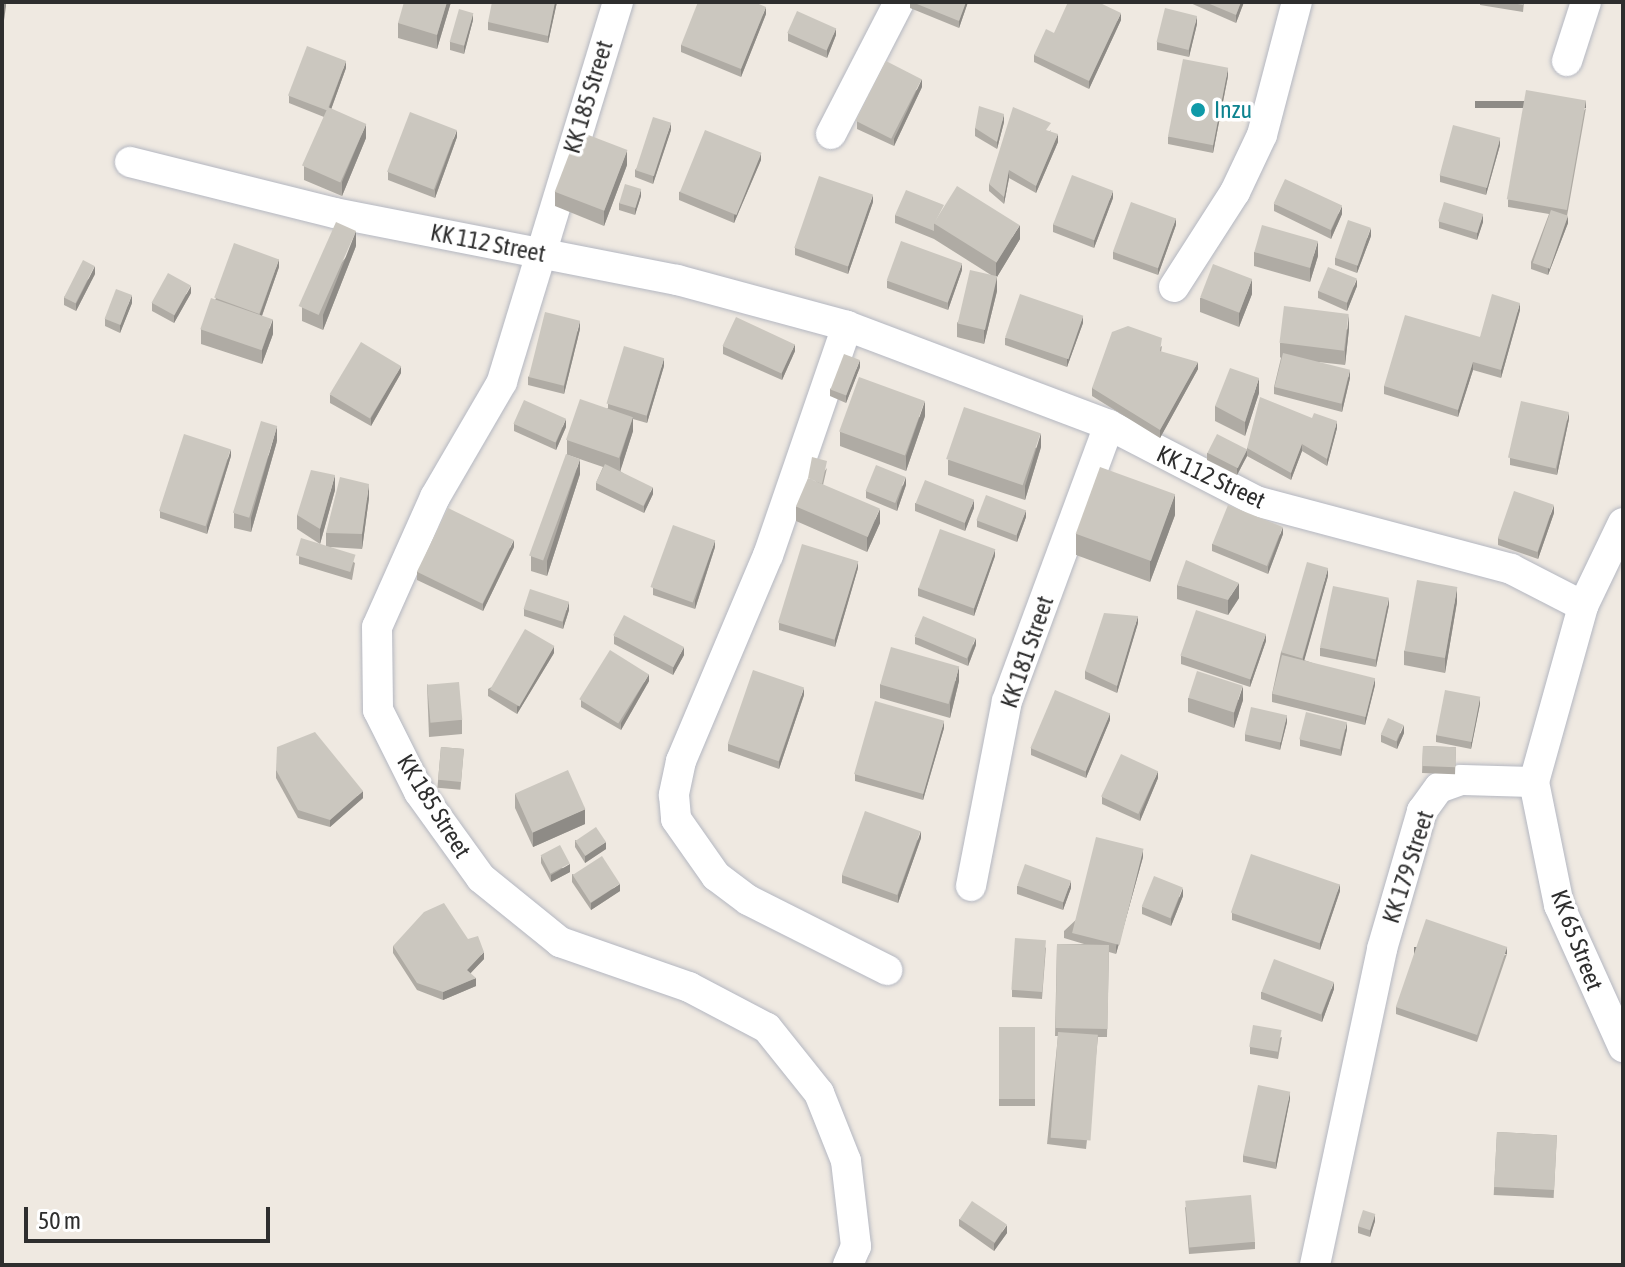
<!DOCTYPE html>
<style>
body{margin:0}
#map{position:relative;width:1625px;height:1267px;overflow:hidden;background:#efe9e1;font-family:"Asap Condensed",sans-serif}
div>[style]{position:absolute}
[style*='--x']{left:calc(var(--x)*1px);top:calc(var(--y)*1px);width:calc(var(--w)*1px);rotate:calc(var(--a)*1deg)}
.roads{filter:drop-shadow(0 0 2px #b4b7c1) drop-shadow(0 0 2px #b4b7c1)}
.street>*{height:30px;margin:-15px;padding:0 15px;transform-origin:15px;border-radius:15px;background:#fff}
.wall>*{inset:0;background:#afaba4;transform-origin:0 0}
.shaded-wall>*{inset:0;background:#8e8b86;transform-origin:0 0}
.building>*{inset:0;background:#cbc7bf;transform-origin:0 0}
.dots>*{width:22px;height:22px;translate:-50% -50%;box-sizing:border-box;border:4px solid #fff;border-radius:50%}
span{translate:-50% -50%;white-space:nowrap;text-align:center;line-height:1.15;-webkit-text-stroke:7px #fff;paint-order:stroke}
.street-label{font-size:24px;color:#2e2e2e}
.culture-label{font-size:24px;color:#0d838f}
.left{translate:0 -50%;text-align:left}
.frame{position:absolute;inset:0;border:4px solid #2e2e2e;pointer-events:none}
.scale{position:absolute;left:24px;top:1207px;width:246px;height:36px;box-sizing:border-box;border:4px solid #2e2e2e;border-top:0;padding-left:10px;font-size:24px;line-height:28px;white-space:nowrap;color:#2e2e2e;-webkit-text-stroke:6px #fff;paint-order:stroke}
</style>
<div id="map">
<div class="roads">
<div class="street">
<div style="--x:618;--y:2;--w:397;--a:107"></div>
<div style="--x:502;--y:382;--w:133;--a:120.2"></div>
<div style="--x:435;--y:497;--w:142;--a:114"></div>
<div style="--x:377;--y:627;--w:83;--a:89.3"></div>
<div style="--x:378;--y:710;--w:92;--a:63.4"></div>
<div style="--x:419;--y:792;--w:106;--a:54.2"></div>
<div style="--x:481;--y:878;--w:102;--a:39"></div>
<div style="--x:560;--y:942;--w:137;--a:19.2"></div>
<div style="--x:689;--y:987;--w:88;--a:27.7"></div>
<div style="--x:767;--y:1028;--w:83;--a:51.3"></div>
<div style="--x:819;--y:1093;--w:73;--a:68.3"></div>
<div style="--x:846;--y:1161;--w:86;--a:83.3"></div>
<div style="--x:856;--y:1246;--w:21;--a:113"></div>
<div style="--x:1567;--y:61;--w:62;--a:-72.1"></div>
<div style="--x:831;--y:134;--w:148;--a:-62.7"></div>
<div style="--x:130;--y:162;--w:211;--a:14"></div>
<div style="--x:335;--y:213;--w:349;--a:11.1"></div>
<div style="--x:677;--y:280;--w:176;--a:15.1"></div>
<div style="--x:847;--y:326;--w:280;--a:20.7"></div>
<div style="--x:1109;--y:425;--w:165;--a:27.3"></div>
<div style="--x:1256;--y:501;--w:264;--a:14.9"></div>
<div style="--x:1511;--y:569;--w:81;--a:27.2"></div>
<div style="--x:1174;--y:287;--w:113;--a:-57.3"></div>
<div style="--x:1235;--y:192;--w:63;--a:-64.7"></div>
<div style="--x:1262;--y:135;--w:138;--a:-75.3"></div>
<div style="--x:847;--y:326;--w:242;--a:109"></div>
<div style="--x:768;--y:555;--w:224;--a:112.9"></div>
<div style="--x:681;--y:761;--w:35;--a:102"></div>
<div style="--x:674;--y:795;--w:24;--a:85"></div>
<div style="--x:676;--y:819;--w:70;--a:54.9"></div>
<div style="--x:716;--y:876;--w:40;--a:37"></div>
<div style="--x:748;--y:900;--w:156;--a:26.7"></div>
<div style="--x:1534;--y:782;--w:126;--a:78.5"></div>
<div style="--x:1559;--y:905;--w:156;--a:65.7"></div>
<div style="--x:971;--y:886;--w:188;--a:-79"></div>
<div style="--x:1007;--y:701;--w:294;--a:-69.7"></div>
<div style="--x:1315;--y:1265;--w:323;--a:-78"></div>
<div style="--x:1382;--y:949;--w:144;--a:-73.8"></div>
<div style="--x:1422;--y:811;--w:29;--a:-54"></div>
<div style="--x:1439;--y:788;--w:23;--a:-20"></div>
<div style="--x:1461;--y:780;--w:73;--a:1.6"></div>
<div style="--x:1534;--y:782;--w:183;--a:-74.4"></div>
<div style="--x:1583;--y:606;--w:92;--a:-64.3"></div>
</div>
</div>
<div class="wall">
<div style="clip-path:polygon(451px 2px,437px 49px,398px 38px,398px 23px)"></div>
<div style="clip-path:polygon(557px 2px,548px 43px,488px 30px,488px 22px)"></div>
<div style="clip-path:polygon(910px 2px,968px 2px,959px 28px,910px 8px)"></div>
<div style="clip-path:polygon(1188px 2px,1244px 2px,1236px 23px)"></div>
<div style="clip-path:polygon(1480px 2px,1524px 2px,1523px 12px,1480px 5px)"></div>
<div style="clip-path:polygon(766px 14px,741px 77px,681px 52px,681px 45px)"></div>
<div style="clip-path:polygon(473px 20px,464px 54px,450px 50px,450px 42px)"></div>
<div style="clip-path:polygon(1121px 20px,1089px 89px,1034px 62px,1034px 55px,1054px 33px)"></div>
<div style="clip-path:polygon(1197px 24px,1189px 57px,1157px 50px,1157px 42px)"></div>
<div style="clip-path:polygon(788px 33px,836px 35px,827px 58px,788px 41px)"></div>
<div style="clip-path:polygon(346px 68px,331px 109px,366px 138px,342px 196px,304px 180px,304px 166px,324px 117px,289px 103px,289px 96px)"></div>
<div style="clip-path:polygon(1228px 76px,1213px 153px,1168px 144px,1168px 137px)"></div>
<div style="clip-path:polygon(922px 87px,894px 146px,857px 129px,857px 121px)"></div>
<div style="clip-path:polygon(1586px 108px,1567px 216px,1568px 223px,1548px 275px,1531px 269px,1531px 262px,1549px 214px,1508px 207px,1508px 200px)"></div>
<div style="clip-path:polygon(1004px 122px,997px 149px,975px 136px,975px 128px)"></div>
<div style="clip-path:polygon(671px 130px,653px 184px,635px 177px,635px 170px)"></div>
<div style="clip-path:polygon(1051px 130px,1050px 132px,1058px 142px,1036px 193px,1009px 178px,1004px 204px,989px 191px,989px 184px)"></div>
<div style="clip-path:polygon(457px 137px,435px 198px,388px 180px,388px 172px)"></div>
<div style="clip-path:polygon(1500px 145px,1486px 195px,1440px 182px,1440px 175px)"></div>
<div style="clip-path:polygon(761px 160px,734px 223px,679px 200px,679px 192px)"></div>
<div style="clip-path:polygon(627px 165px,604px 226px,555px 206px,555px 192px)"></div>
<div style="clip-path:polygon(641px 196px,635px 215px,619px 210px,619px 203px)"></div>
<div style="clip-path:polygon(1113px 198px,1094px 248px,1053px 232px,1053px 224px)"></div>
<div style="clip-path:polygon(873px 202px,848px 274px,795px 255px,795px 248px)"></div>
<div style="clip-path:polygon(1274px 204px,1342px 214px,1331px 239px,1274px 211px)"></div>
<div style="clip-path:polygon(895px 215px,1020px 239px,997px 277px,997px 291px,984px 344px,957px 337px,957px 323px,991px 275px,934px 239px,895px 223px)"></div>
<div style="clip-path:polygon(1439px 221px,1483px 222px,1477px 240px,1439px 228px)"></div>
<div style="clip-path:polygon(1176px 225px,1158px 275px,1113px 259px,1113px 252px)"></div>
<div style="clip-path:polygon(1371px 236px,1357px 273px,1335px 265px,1335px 258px)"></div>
<div style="clip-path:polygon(356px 246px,323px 330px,302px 321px,302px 307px)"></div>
<div style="clip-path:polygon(1254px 252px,1318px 256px,1310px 282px,1254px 266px)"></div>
<div style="clip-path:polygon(279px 267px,262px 316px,273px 334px,262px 364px,201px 344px,201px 329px,216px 298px)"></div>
<div style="clip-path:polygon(962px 270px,948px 310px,887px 288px,887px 281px)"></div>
<div style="clip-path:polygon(95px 274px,76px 311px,64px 305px,64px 297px)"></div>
<div style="clip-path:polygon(1357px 286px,1347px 311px,1318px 298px,1318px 291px)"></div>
<div style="clip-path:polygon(191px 293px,174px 323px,152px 311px,152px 303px)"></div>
<div style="clip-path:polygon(1252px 294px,1239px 327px,1200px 312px,1200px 298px)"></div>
<div style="clip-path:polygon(132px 303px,120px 333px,105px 326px,105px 319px)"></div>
<div style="clip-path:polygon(1520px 310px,1501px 378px,1473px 370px,1458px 417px,1384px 394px,1384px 386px,1480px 337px)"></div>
<div style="clip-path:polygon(1083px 323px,1067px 367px,1005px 345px,1005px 338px)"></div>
<div style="clip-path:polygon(580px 329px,564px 394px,528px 385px,528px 377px)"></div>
<div style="clip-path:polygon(1349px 329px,1345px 365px,1318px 362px,1350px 378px,1342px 412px,1274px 394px,1274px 387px,1281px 358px,1280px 357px,1280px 343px)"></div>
<div style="clip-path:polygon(723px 346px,795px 351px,782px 380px,723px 354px)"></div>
<div style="clip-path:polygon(1162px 346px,1161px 352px,1198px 369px,1160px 438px,1092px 396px,1092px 388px)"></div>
<div style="clip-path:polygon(664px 366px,647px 423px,633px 419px,633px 431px,620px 471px,653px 494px,644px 513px,596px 490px,596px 483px,603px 467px,568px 455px,580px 474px,547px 576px,531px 571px,531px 556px,567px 454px,567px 440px,608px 408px,608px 404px)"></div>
<div style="clip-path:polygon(860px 367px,846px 403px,830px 396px,830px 389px)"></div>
<div style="clip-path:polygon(401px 373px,371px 426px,330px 403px,330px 395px)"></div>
<div style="clip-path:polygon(1259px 393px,1245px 436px,1215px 421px,1215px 406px)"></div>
<div style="clip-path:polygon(925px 416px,906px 471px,840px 446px,840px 432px)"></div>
<div style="clip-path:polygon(1569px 419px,1557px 475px,1510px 465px,1510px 458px)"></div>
<div style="clip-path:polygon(514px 424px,566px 427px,556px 450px,514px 431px)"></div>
<div style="clip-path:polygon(1337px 428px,1327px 466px,1302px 451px,1291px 480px,1247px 456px,1247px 448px)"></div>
<div style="clip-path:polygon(277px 441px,251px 532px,234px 528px,234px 513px)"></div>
<div style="clip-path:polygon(1041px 447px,1025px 500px,948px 475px,948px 460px)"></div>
<div style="clip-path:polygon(1207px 453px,1247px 456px,1237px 475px,1207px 460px)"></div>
<div style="clip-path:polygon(231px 456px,207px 534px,160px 518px,160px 511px)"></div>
<div style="clip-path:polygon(827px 468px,823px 485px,880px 523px,867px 552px,796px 521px,796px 507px)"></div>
<div style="clip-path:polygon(906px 485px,897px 511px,866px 498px,866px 491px)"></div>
<div style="clip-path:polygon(335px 490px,320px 544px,297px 529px,297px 515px)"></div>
<div style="clip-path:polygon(369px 498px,362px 549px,330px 547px,355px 563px,352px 580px,299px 564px,299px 556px,326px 546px,326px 533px)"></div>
<div style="clip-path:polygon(915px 503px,974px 508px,965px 531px,915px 511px)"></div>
<div style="clip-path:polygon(1554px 513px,1538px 559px,1498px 545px,1498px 538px)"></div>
<div style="clip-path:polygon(1175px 515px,1150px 582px,1076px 555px,1076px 534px)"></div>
<div style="clip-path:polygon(1026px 517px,1017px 542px,977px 527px,977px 520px)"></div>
<div style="clip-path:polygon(1283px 534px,1268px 574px,1212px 551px,1212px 544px)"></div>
<div style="clip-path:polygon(514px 547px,483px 611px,417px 580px,417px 572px)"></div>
<div style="clip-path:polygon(715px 547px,695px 609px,653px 595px,653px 588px)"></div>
<div style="clip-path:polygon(995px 556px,974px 616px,918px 596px,918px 588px)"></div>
<div style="clip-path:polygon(858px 568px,835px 647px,779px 630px,779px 623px)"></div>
<div style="clip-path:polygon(1328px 576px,1304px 660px,1375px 685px,1365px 725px,1272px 702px,1272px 694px,1281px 652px)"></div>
<div style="clip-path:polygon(1177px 585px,1239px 598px,1228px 615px,1177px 599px)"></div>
<div style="clip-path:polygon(1457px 602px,1445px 673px,1404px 665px,1404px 651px)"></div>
<div style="clip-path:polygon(1389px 605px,1376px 667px,1320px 656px,1320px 648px)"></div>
<div style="clip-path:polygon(524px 609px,569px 610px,563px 629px,524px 616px)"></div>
<div style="clip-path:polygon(1138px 623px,1117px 693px,1085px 679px,1085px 671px)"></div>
<div style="clip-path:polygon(614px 636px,684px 655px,673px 675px,614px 644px)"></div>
<div style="clip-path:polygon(915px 637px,976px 645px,968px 666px,915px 644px)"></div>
<div style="clip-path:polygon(1266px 641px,1250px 687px,1181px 664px,1181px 656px)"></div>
<div style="clip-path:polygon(554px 653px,517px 714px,488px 696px,488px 689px)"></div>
<div style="clip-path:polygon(649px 681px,621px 730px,581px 707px,581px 700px)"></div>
<div style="clip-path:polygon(959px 681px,950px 718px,880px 698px,880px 684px)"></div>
<div style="clip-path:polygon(427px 684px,462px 720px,462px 734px,429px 737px)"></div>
<div style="clip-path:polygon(804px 695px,779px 769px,728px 751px,728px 744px)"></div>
<div style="clip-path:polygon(1188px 698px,1243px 700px,1234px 728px,1188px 712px)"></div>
<div style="clip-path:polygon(1480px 704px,1471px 749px,1436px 742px,1436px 735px)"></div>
<div style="clip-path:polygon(1110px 720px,1086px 778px,1031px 755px,1031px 748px)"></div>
<div style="clip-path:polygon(1287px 722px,1280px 750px,1245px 741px,1245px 734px)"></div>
<div style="clip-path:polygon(944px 728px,923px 800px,855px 781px,855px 774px)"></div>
<div style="clip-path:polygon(1347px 729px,1341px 756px,1300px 746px,1300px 739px)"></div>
<div style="clip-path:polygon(1404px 733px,1397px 749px,1381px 742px,1381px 735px)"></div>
<div style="left:1423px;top:746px;width:33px;height:27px;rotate:2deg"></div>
<div style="left:441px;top:747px;width:23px;height:41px;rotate:5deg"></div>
<div style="clip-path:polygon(276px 770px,363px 798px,330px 827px,298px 818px,276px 778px)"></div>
<div style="clip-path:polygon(1158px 778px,1140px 821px,1102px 804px,1102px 797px)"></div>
<div style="clip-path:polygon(515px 794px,585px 824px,533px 847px,515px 808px)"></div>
<div style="clip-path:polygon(921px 838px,898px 903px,842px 883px,842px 875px)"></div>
<div style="clip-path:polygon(575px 840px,606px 849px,585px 863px,575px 847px)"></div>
<div style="clip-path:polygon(541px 856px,570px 872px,551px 882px,541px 863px)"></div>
<div style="clip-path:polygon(1143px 857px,1116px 954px,1109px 952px,1107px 1037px,1098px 1037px,1086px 1149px,1047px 1144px,1058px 1036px,1055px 1036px,1057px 944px,1084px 944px,1064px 938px,1064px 931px)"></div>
<div style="clip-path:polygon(572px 874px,620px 891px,591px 910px,572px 882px)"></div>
<div style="clip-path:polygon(1017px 886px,1071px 888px,1063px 910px,1017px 894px)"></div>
<div style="clip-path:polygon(1340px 891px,1320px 950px,1232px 920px,1232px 913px)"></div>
<div style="clip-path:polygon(1183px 896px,1171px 926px,1142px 914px,1142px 907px)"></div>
<div style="clip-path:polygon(468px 939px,484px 959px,470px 973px,476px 986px,443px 1000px,417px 990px,393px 953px,393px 946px)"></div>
<div style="clip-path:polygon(1046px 947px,1042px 999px,1012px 997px,1012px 990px)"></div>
<div style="clip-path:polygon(1507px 954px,1477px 1042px,1396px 1014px,1396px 1007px)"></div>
<div style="clip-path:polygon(1334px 989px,1322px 1022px,1261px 999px,1261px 992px)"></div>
<div style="left:999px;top:1027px;width:36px;height:79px"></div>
<div style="clip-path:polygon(1282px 1037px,1278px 1059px,1250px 1054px,1250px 1047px)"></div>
<div style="clip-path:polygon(1290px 1099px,1276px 1169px,1243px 1162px,1243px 1155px)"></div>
<div style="left:1497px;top:1132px;width:60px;height:63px;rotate:3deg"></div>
<div style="clip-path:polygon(1185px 1207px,1255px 1242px,1255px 1249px,1189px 1254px)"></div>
<div style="clip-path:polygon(959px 1219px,1007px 1233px,994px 1251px,959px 1226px)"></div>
<div style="clip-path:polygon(1375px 1221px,1370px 1237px,1358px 1233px,1358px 1226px)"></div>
</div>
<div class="shaded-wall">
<div style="clip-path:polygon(4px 2px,6px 2px,6px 6px,2px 35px,2px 13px)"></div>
<div style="clip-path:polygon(447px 2px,451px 2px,437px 49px,437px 35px)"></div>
<div style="clip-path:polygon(555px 2px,557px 2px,548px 43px,548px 36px)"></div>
<div style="clip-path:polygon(966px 2px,968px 2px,959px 28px,959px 21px)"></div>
<div style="clip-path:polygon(1241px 2px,1244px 2px,1236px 23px,1236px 15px)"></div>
<div style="clip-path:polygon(766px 7px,766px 14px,741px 77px,741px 69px)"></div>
<div style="clip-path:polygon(473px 13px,473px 20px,464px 54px,464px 46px)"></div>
<div style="clip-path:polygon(1121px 13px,1121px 20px,1089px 89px,1089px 81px)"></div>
<div style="clip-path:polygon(1197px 16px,1197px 24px,1189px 57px,1189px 50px)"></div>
<div style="clip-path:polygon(836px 28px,836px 35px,827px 58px,827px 50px)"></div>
<div style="clip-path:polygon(346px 61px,346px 68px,328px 118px,328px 111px)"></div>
<div style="clip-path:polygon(1228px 68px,1228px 76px,1213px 153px,1213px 146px)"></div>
<div style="clip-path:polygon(922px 79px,922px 87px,894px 146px,894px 139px)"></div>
<div style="left:1586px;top:101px;width:7px;height:111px;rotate:90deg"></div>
<div style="clip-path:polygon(1004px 114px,1004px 122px,997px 149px,997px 142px)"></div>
<div style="clip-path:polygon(671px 123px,671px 130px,653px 184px,653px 176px)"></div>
<div style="clip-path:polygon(366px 124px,366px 138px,342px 196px,342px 182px)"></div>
<div style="clip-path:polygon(457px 130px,457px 137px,435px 198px,435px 190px)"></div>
<div style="clip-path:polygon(1058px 134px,1058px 142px,1036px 193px,1036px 186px)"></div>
<div style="clip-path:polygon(1500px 138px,1500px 145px,1486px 195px,1486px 188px)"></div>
<div style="clip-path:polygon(627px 150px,627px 165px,604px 226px,604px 211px)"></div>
<div style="clip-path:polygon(761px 153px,761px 160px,734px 223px,734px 216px)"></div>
<div style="clip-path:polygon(1009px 170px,1009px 178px,1004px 204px,1004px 197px)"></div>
<div style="clip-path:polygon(641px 189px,641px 196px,635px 215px,635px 208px)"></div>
<div style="clip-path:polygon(1113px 191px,1113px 198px,1094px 248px,1094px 241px)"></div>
<div style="clip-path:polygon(873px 195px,873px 202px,848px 274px,848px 266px)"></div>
<div style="clip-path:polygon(1342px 206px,1342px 214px,1331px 239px,1331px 231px)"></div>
<div style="clip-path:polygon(1483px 214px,1483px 222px,1477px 240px,1477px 233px)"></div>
<div style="clip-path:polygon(1568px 216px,1568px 223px,1548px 275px,1548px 268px)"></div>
<div style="clip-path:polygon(1176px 218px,1176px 225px,1158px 275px,1158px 268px)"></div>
<div style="clip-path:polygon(1020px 225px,1020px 239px,997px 277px,997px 291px,984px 344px,984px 330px,996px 278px,996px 263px)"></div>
<div style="clip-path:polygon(1371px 228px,1371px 236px,1357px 273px,1357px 266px)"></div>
<div style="clip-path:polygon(356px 231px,356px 246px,323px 330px,323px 315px)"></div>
<div style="clip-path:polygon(1318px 241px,1318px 256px,1310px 282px,1310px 268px)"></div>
<div style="clip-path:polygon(279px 259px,279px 267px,260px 321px,260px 314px)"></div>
<div style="clip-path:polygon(962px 263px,962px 270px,948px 310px,948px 302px)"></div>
<div style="clip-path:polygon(95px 266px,95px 274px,76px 311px,76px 304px)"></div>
<div style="clip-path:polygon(1252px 279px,1252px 294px,1239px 327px,1239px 313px)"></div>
<div style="clip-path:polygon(1357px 279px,1357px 286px,1347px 311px,1347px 303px)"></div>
<div style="clip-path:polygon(191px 286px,191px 293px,174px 323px,174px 316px)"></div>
<div style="clip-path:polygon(132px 295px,132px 303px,120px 333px,120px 325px)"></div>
<div style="clip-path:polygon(1520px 303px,1520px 310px,1501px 378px,1501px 370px)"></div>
<div style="clip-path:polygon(1349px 314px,1349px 329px,1345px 365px,1345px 351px)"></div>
<div style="clip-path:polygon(1083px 316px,1083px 323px,1067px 367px,1067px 359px)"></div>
<div style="clip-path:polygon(273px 319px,273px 334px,262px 364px,262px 350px)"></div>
<div style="clip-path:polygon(580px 321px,580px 329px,564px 394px,564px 387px)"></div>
<div style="clip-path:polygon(795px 344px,795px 351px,782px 380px,782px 373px)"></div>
<div style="clip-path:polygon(664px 358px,664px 366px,647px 423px,647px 416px)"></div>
<div style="clip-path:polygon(860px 360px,860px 367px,846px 403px,846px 395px)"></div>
<div style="clip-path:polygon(1198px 362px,1198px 369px,1160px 438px,1160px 430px)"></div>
<div style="clip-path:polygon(1473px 362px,1473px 370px,1458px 417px,1458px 410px)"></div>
<div style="clip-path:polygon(401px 366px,401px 373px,371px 426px,371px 418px)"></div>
<div style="clip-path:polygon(1350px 370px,1350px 378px,1342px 412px,1342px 404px)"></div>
<div style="clip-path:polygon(1259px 378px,1259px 393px,1245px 436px,1245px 422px)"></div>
<div style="clip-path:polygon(925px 401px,925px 416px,906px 471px,906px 456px)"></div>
<div style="clip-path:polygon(1569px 412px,1569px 419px,1557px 475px,1557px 468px)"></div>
<div style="clip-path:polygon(633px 417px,633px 431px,620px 472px,620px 458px)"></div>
<div style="clip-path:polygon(566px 419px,566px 427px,556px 450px,556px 443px)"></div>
<div style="clip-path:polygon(1337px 421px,1337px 428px,1327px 466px,1327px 459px)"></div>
<div style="clip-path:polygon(277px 426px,277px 441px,251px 532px,251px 518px)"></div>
<div style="clip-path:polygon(1041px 433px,1041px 447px,1025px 500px,1025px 486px)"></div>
<div style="clip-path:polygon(1302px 444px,1302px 451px,1291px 480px,1291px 473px)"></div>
<div style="clip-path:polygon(231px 449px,231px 456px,207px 534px,207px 526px)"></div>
<div style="clip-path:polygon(1247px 449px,1247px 456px,1237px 475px,1237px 468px)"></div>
<div style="clip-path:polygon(580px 459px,580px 474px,547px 576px,547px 561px)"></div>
<div style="clip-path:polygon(335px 475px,335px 490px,320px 544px,320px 529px)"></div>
<div style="clip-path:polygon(906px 477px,906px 485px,897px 511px,897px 503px)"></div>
<div style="clip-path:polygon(369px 484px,369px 498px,362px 549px,362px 534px)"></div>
<div style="clip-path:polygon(653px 487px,653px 494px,644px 513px,644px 506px)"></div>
<div style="clip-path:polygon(1175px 494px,1175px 515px,1150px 582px,1150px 561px)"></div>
<div style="clip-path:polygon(974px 500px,974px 508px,965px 531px,965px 523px)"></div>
<div style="clip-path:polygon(1554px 505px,1554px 513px,1538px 559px,1538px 552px)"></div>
<div style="clip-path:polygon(880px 509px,880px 523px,867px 552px,867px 538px)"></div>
<div style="clip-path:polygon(1026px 510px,1026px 517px,1017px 542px,1017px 534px)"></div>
<div style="clip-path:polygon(1283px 527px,1283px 534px,1268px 574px,1268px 567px)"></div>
<div style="clip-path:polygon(514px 540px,514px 547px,483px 611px,483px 604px)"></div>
<div style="clip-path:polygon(715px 540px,715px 547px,695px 609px,695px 601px)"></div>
<div style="clip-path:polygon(995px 549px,995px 556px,974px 616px,974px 609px)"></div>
<div style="clip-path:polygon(858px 561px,858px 568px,835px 647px,835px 639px)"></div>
<div style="clip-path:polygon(1328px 568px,1328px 576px,1303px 665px,1303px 658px)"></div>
<div style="clip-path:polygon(1239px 583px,1239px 598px,1228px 615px,1228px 600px)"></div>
<div style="clip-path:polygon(1457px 587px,1457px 602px,1445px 673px,1445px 658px)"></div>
<div style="clip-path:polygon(1389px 598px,1389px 605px,1376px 667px,1376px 660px)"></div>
<div style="clip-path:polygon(569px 602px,569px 610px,563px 629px,563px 622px)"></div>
<div style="clip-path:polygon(1138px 616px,1138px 623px,1117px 693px,1117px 686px)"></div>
<div style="clip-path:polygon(1266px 634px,1266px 641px,1250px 687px,1250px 680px)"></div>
<div style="clip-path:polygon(976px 638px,976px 645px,968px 666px,968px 658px)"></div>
<div style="clip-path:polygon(554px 646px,554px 653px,517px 714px,517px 707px)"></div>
<div style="clip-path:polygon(684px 647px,684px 655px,673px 675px,673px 668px)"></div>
<div style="clip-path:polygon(959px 666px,959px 681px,950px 718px,950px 703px)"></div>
<div style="clip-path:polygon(649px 674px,649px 681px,621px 730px,621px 723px)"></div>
<div style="clip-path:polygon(1375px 678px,1375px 685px,1365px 725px,1365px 718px)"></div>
<div style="clip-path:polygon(1243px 686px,1243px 700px,1234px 728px,1234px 713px)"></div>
<div style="clip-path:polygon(804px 688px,804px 695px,779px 769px,779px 762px)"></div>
<div style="clip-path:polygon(1480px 697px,1480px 704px,1471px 749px,1471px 742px)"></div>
<div style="clip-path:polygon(1110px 713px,1110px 720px,1086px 778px,1086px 771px)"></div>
<div style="clip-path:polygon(1287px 715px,1287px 722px,1280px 750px,1280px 742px)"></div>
<div style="clip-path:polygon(944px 721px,944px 728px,923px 800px,923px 793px)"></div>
<div style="clip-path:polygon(1347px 722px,1347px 729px,1341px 756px,1341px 749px)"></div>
<div style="clip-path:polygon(1404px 725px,1404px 733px,1397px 749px,1397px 742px)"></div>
<div style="clip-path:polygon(1158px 771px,1158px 778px,1140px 821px,1140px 814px)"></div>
<div style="clip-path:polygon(363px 791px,363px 798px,330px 827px,330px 820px)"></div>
<div style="clip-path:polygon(585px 809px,585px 824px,533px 847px,533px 832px)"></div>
<div style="clip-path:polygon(921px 831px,921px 838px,898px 903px,898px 895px)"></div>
<div style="clip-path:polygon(606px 842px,606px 849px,585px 863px,585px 855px)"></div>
<div style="clip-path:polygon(1143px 849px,1143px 857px,1116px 954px,1116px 947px)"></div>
<div style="clip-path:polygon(570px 864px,570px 872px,551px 882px,551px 875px)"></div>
<div style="clip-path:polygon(1071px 881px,1071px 888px,1063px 910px,1063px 903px)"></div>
<div style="clip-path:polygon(620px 884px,620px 891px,591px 910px,591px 903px)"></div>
<div style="clip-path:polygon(1340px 884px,1340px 891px,1320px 950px,1320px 943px)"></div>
<div style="clip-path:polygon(1183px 888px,1183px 896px,1171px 926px,1171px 919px)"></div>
<div style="left:1507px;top:947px;width:7px;height:93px;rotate:90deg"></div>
<div style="clip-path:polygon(484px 952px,484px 959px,467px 977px,467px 970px)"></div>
<div style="clip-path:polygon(476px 978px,476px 986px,443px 1000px,443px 992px)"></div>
<div style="clip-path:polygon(1334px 982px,1334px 989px,1322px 1022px,1322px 1014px)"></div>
<div style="clip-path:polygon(1290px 1092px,1290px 1099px,1276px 1169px,1276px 1162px)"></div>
<div style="clip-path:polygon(1375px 1214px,1375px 1221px,1370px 1237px,1370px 1229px)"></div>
<div style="clip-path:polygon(1007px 1225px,1007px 1233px,994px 1251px,994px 1244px)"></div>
</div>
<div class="building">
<div style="clip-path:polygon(404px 2px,447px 2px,437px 35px,398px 23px)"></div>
<div style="clip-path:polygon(492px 2px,555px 2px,548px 36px,488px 22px)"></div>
<div style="clip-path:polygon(698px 2px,754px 2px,766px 7px,741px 69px,681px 45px)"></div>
<div style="clip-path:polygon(912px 2px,966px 2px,959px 21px)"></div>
<div style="clip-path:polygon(1068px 2px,1098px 2px,1121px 13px,1089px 81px,1034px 55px,1046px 29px,1054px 33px)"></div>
<div style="clip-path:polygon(1205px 2px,1241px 2px,1236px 15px)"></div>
<div style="clip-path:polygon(1507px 2px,1523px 2px,1523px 5px)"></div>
<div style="left:1165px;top:8px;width:33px;height:35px;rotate:14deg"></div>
<div style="left:459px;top:9px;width:15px;height:34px;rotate:16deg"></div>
<div style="left:797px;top:11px;width:43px;height:24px;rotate:24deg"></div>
<div style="left:307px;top:46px;width:42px;height:53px;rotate:21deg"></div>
<div style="left:1183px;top:59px;width:46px;height:79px;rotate:11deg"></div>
<div style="left:886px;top:61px;width:40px;height:67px;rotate:27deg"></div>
<div style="left:1526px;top:90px;width:61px;height:111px;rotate:10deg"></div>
<div style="clip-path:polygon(979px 106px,1004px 114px,997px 142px,975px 128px)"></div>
<div style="left:328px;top:107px;width:42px;height:64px;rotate:24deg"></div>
<div style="clip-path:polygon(1013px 107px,1051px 123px,1046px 130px,1058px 134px,1036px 186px,1009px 170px,1004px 197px,989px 184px)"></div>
<div style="left:410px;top:112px;width:50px;height:64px;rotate:21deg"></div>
<div style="left:653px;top:117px;width:19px;height:56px;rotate:18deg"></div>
<div style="left:1453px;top:125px;width:49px;height:52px;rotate:15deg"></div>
<div style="left:705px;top:130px;width:61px;height:67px;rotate:22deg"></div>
<div style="left:578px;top:131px;width:53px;height:65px;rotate:21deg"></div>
<div style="left:1072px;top:175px;width:44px;height:53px;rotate:21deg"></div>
<div style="left:819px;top:176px;width:57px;height:76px;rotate:19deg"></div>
<div style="left:1285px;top:179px;width:63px;height:27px;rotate:25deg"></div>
<div style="left:625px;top:184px;width:17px;height:20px;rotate:17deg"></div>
<div style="left:957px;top:186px;width:74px;height:44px;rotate:32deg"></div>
<div style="clip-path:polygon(906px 190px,944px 205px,934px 224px,934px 231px,895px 215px)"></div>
<div style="left:1131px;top:202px;width:48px;height:53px;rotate:20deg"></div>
<div style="left:1444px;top:202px;width:41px;height:20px;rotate:17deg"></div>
<div style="left:1551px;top:210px;width:18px;height:56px;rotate:19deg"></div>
<div style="left:1348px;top:220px;width:24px;height:40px;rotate:19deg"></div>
<div style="left:336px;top:222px;width:22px;height:92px;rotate:24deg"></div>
<div style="left:1262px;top:225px;width:58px;height:28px;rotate:16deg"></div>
<div style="left:901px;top:241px;width:65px;height:42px;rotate:20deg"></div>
<div style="left:234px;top:243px;width:48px;height:58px;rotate:20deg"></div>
<div style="left:83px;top:260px;width:13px;height:42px;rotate:27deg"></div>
<div style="left:1213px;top:264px;width:42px;height:36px;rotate:21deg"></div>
<div style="left:1328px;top:267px;width:31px;height:26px;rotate:22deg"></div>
<div style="left:970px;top:270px;width:28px;height:55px;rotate:13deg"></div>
<div style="left:168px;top:273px;width:26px;height:34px;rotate:29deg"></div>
<div style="left:116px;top:289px;width:17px;height:32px;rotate:21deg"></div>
<div style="left:1020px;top:294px;width:67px;height:46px;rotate:19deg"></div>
<div style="clip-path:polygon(1492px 294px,1520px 303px,1501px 370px,1473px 362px,1458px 410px,1384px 386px,1405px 315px,1480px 337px)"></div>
<div style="left:211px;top:298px;width:65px;height:33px;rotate:19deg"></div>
<div style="left:1284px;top:306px;width:65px;height:37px;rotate:7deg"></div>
<div style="left:545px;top:312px;width:36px;height:67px;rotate:14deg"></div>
<div style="left:736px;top:317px;width:65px;height:32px;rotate:25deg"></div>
<div style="clip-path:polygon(1128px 326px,1162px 338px,1160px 351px,1198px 362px,1160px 430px,1092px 388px,1112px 332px)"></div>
<div style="left:361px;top:342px;width:47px;height:61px;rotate:31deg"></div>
<div style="left:624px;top:346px;width:42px;height:60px;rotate:17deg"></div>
<div style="left:1283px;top:353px;width:69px;height:35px;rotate:14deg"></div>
<div style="left:844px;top:354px;width:17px;height:38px;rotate:21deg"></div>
<div style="clip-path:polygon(1230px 368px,1259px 378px,1245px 422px,1215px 406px)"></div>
<div style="left:859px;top:377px;width:70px;height:58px;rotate:20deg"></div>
<div style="clip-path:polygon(1260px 397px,1312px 418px,1314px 413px,1337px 421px,1327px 459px,1302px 444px,1291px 473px,1247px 448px)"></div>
<div style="left:580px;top:399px;width:56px;height:43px;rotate:19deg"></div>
<div style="left:524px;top:400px;width:46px;height:26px;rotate:24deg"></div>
<div style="left:1521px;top:401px;width:49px;height:58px;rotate:13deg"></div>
<div style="left:964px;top:407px;width:81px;height:55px;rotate:19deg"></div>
<div style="left:261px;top:421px;width:17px;height:96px;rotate:17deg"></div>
<div style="left:184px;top:434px;width:49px;height:81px;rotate:18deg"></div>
<div style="left:1217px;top:434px;width:34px;height:21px;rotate:27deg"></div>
<div style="left:566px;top:454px;width:15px;height:108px;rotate:20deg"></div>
<div style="clip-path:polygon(812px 457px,827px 461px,822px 484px,808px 478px)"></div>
<div style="left:605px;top:464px;width:53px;height:21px;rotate:26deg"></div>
<div style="left:876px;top:465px;width:32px;height:28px;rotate:22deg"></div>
<div style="left:1100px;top:467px;width:80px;height:71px;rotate:20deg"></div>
<div style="clip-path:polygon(311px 470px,335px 475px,320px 529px,297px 515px)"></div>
<div style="clip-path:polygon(340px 477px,369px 484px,362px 534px,326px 533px)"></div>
<div style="left:808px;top:478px;width:78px;height:31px;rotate:23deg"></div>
<div style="left:925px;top:480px;width:53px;height:25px;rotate:22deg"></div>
<div style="left:1514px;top:491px;width:42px;height:50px;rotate:19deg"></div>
<div style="left:986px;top:495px;width:43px;height:27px;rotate:21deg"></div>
<div style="left:1228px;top:505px;width:59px;height:42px;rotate:22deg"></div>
<div style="left:448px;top:508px;width:73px;height:71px;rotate:26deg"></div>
<div style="left:673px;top:525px;width:45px;height:66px;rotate:20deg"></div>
<div style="left:940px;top:529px;width:59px;height:63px;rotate:20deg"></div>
<div style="left:301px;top:538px;width:57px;height:18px;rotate:17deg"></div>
<div style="left:802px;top:544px;width:59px;height:82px;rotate:17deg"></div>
<div style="clip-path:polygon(1186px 560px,1239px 583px,1228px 600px,1177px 585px)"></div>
<div style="left:1307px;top:562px;width:22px;height:94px;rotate:16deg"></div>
<div style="left:1417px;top:580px;width:41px;height:72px;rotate:10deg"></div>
<div style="left:1333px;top:586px;width:57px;height:63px;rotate:12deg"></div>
<div style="left:530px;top:589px;width:41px;height:21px;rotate:18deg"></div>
<div style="left:1196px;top:610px;width:74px;height:48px;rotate:19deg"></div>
<div style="clip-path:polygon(1104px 613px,1138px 616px,1117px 686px,1085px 671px)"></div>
<div style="left:624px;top:615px;width:68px;height:23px;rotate:28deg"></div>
<div style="left:923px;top:616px;width:57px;height:22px;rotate:23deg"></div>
<div style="left:525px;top:629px;width:34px;height:70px;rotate:30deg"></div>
<div style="left:891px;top:647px;width:71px;height:39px;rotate:16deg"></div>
<div style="left:610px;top:650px;width:46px;height:58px;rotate:32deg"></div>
<div style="left:1282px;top:655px;width:96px;height:40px;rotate:14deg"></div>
<div style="left:753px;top:670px;width:54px;height:78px;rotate:19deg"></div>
<div style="left:1197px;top:671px;width:48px;height:28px;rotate:18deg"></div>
<div style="left:459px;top:682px;width:38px;height:32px;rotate:85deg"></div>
<div style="left:1055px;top:690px;width:60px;height:63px;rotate:23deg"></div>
<div style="left:1445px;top:690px;width:36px;height:46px;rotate:11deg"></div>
<div style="left:875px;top:701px;width:72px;height:76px;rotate:16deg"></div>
<div style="left:1251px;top:707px;width:37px;height:28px;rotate:13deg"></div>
<div style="left:1306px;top:712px;width:42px;height:28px;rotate:14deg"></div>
<div style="left:1388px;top:718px;width:17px;height:18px;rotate:24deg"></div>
<div style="clip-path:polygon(315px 732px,363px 791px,330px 820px,298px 810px,276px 770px,277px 747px)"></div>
<div style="left:1423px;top:746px;width:33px;height:20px;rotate:2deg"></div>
<div style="left:441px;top:747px;width:23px;height:33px;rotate:5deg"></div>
<div style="left:1121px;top:754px;width:41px;height:47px;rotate:25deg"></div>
<div style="left:568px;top:770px;width:43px;height:58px;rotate:66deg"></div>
<div style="left:865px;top:811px;width:59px;height:68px;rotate:20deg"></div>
<div style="left:596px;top:827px;width:18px;height:25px;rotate:56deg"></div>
<div style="left:1096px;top:837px;width:49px;height:99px;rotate:14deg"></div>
<div style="left:560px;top:845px;width:21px;height:22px;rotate:62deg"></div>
<div style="left:1251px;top:854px;width:94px;height:62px;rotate:19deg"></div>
<div style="left:602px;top:856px;width:33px;height:35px;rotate:57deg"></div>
<div style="left:1025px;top:864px;width:49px;height:23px;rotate:20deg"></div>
<div style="left:1154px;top:876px;width:31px;height:33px;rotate:22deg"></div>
<div style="clip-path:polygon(444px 903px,468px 939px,478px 936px,484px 952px,467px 970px,476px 978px,443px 992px,417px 983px,393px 946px,424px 912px)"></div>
<div style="left:1426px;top:919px;width:86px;height:93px;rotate:19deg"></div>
<div style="left:1015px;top:938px;width:31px;height:52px;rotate:4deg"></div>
<div style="left:1057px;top:944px;width:52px;height:84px;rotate:1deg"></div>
<div style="left:1274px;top:959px;width:64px;height:35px;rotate:21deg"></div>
<div style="left:1253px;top:1025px;width:29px;height:22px;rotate:10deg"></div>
<div style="left:999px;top:1027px;width:36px;height:72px"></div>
<div style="left:1058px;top:1032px;width:40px;height:106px;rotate:4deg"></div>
<div style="left:1258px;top:1085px;width:33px;height:72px;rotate:12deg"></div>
<div style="left:1497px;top:1132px;width:60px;height:55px;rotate:3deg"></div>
<div style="left:1251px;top:1195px;width:47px;height:66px;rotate:85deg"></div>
<div style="left:972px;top:1201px;width:42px;height:22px;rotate:34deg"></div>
<div style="left:1363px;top:1210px;width:13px;height:17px;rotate:18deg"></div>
</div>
<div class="dots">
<div style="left:1198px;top:110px;background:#0f9aa8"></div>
</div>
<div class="street-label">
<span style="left:588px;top:97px;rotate:-73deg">KK 185 Street</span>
<span style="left:488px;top:243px;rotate:11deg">KK 112 Street</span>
<span style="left:1211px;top:477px;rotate:25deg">KK 112 Street</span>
<span style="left:1027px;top:652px;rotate:-71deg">KK 181 Street</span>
<span style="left:434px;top:806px;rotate:58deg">KK 185 Street</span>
<span style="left:1408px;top:867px;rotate:-72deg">KK 179 Street</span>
<span style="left:1577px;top:940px;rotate:69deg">KK 65 Street</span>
</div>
<div class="culture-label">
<span class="left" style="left:1214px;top:110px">Inzu</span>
</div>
<div class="frame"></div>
<div class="scale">50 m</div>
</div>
